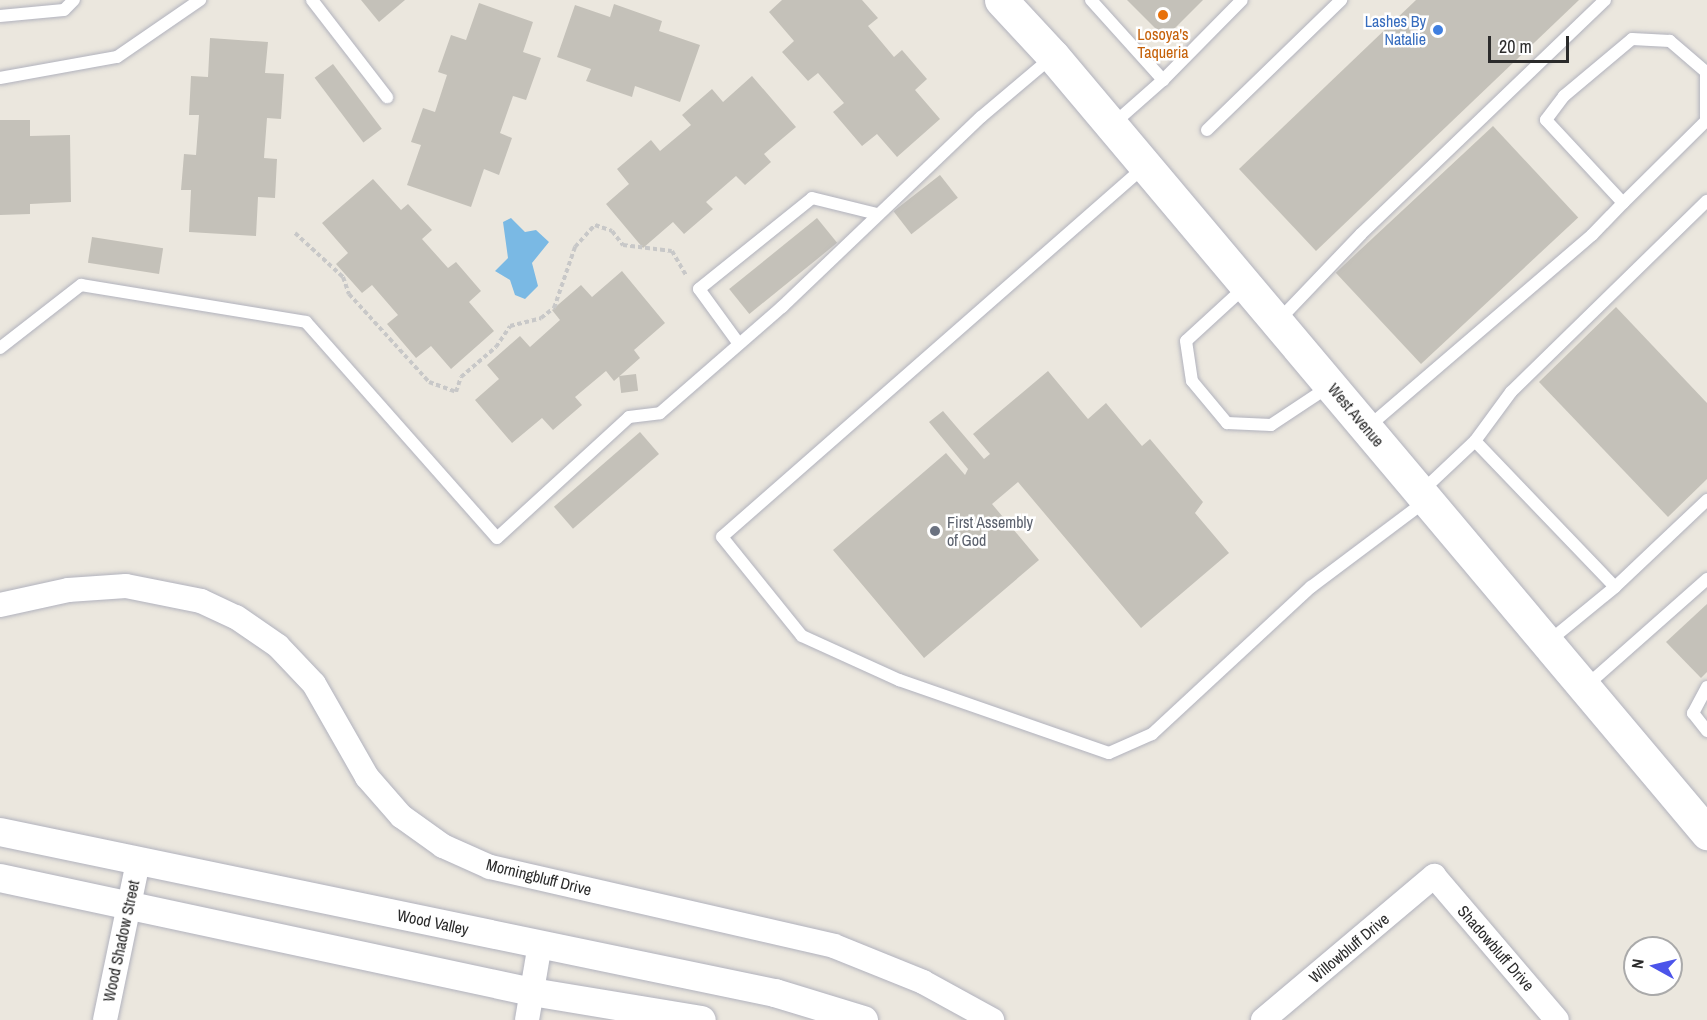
<!DOCTYPE html>
<style>
body{margin:0}
#map{position:relative;width:1707px;height:1020px;overflow:hidden;background:#ebe7de;font-family:"Archivo Narrow",sans-serif}
div>[style]{position:absolute}
[style*='--x']{left:calc(var(--x)*1px);top:calc(var(--y)*1px);width:calc(var(--w)*1px);rotate:calc(var(--a)*1deg)}
.water>*{inset:0;background:#7ab9e4}
.building>*{inset:0;background:#c4c1b9;transform-origin:0 0}
.path>*{height:4px;margin-top:-2px;transform-origin:0;background:repeating-linear-gradient(90deg,#c8c8c8 0 4.5px,transparent 0 7.5px)}
.roads{filter:drop-shadow(0 0 2px #b1b2bd) drop-shadow(0 0 2px #b1b2bd)}
.service>*{height:12px;margin:-6px;padding:0 6px;transform-origin:6px;border-radius:6px;background:#fff}
.minor>*{height:24px;margin:-12px;padding:0 12px;transform-origin:12px;border-radius:12px;background:#fff}
.tertiary>*{height:28px;margin:-14px;padding:0 14px;transform-origin:14px;border-radius:14px;background:#fff}
.secondary>*{height:33px;margin:-16.5px;padding:0 16.5px;transform-origin:16.5px;border-radius:16.5px;background:#fff}
.dots>*{width:16px;height:16px;translate:-50% -50%;box-sizing:border-box;border:3px solid #fff;border-radius:50%}
span{translate:-50% -50%;white-space:nowrap;text-align:center;line-height:1.15;-webkit-text-stroke:5px #fff;paint-order:stroke}
.shop-label{font-size:16px;color:#366cbe}
.right{translate:-100% -50%;text-align:right}
.food-label{font-size:16px;color:#c56008}
.street-label{font-size:16px;color:#2b2b2b}
.worship-label{font-size:16px;color:#5b616d}
.left{translate:0 -50%;text-align:left}
.north{position:absolute;left:1623px;top:936px;width:60px;height:60px;box-sizing:border-box;background:#fff;border:2px solid #aaa;border-radius:50%;rotate:278deg;font-size:16px;font-weight:700;line-height:24px;text-align:center;color:#2b2b2b}
.north::after{content:'';display:block;margin:auto;width:21px;height:27px;background:#4c54ea;clip-path:polygon(50% 0,100% 100%,50% 72%,0 100%)}
.scale{position:absolute;left:1488px;top:36px;width:81px;height:27px;box-sizing:border-box;border:3px solid #2b2b2b;border-top:0;padding-left:8px;font-size:18px;line-height:21px;white-space:nowrap;color:#2b2b2b;-webkit-text-stroke:4px #fff;paint-order:stroke}
</style>
<div id="map">
<div class="water">
<div style="clip-path:polygon(511px 218px,525px 232px,536px 230px,549px 242px,532px 263px,538px 286px,525px 299px,515px 295px,510px 280px,495px 271px,508px 258px,503px 222px)"></div>
</div>
<div class="building">
<div style="clip-path:polygon(361px 0,405px 0,379px 22px)"></div>
<div style="clip-path:polygon(782px 0,862px 0,878px 18px,868px 26px,894px 57px,902px 50px,927px 79px,915px 90px,940px 119px,897px 157px,877px 134px,862px 146px,833px 112px,844px 103px,818px 73px,808px 81px,782px 52px,794px 41px,769px 12px)"></div>
<div style="clip-path:polygon(1127px 0,1203px 0,1165px 38px)"></div>
<div style="clip-path:polygon(1416px 0,1579px 0,1316px 251px,1239px 169px)"></div>
<div style="clip-path:polygon(479px 3px,533px 22px,523px 52px,541px 58px,526px 100px,513px 96px,500px 133px,512px 138px,499px 175px,484px 169px,471px 207px,407px 185px,421px 145px,411px 142px,423px 108px,435px 112px,447px 75px,438px 72px,451px 35px,466px 40px)"></div>
<div style="clip-path:polygon(614px 4px,662px 21px,659px 31px,700px 45px,680px 102px,635px 86px,632px 97px,586px 81px,591px 69px,557px 57px,575px 5px,610px 17px)"></div>
<div style="clip-path:polygon(210px 38px,268px 42px,265px 73px,284px 74px,281px 119px,267px 118px,264px 158px,277px 159px,275px 198px,258px 197px,256px 236px,189px 232px,191px 190px,181px 190px,184px 154px,196px 155px,199px 115px,189px 115px,191px 76px,208px 77px)"></div>
<div style="left:333px;top:64px;width:81px;height:23px;rotate:53deg"></div>
<div style="clip-path:polygon(752px 76px,796px 127px,764px 154px,771px 162px,745px 185px,736px 176px,706px 202px,713px 209px,684px 234px,673px 222px,643px 248px,606px 204px,629px 184px,617px 169px,651px 140px,660px 151px,691px 125px,682px 115px,712px 89px,723px 102px)"></div>
<div style="clip-path:polygon(0 120px,30px 120px,30px 136px,70px 135px,71px 202px,30px 204px,30px 214px,0 215px)"></div>
<div style="left:1493px;top:126px;width:125px;height:215px;rotate:47deg"></div>
<div style="left:940px;top:175px;width:29px;height:59px;rotate:52deg"></div>
<div style="clip-path:polygon(373px 179px,401px 210px,408px 204px,432px 230px,422px 239px,448px 268px,456px 262px,481px 291px,469px 302px,494px 331px,451px 369px,431px 346px,416px 358px,387px 324px,398px 315px,372px 285px,362px 293px,336px 264px,348px 253px,322px 223px)"></div>
<div style="left:817px;top:218px;width:32px;height:113px;rotate:51deg"></div>
<div style="left:92px;top:237px;width:72px;height:26px;rotate:9deg"></div>
<div style="clip-path:polygon(622px 271px,665px 323px,634px 350px,640px 358px,614px 381px,606px 371px,575px 397px,582px 405px,553px 430px,542px 418px,512px 443px,475px 400px,499px 379px,487px 365px,520px 336px,530px 347px,560px 320px,552px 310px,581px 285px,592px 297px)"></div>
<div style="clip-path:polygon(1616px 307px,1707px 403px,1707px 479px,1668px 517px,1539px 382px)"></div>
<div style="clip-path:polygon(1048px 371px,1088px 419px,1106px 403px,1142px 446px,1150px 439px,1203px 502px,1195px 513px,1229px 553px,1141px 628px,1018px 482px,992px 504px,1039px 560px,924px 658px,833px 550px,946px 453px,965px 475px,968px 469px,929px 422px,943px 411px,984px 459px,990px 454px,973px 434px)"></div>
<div style="left:636px;top:374px;width:17px;height:17px;rotate:83deg"></div>
<div style="left:640px;top:432px;width:29px;height:114px;rotate:49deg"></div>
<div style="clip-path:polygon(1707px 604px,1707px 672px,1701px 678px,1666px 642px)"></div>
</div>
<div class="path">
<div style="--x:295;--y:233;--w:65;--a:42.5"></div>
<div style="--x:343;--y:277;--w:18;--a:71"></div>
<div style="--x:349;--y:294;--w:119;--a:47.7"></div>
<div style="--x:429;--y:382;--w:29;--a:20"></div>
<div style="--x:456;--y:392;--w:16;--a:-72"></div>
<div style="--x:461;--y:377;--w:46;--a:-40.6"></div>
<div style="--x:496;--y:347;--w:25;--a:-56"></div>
<div style="--x:510;--y:326;--w:32;--a:-14"></div>
<div style="--x:541;--y:318;--w:16;--a:-38"></div>
<div style="--x:554;--y:308;--w:65;--a:-71"></div>
<div style="--x:575;--y:247;--w:30;--a:-48"></div>
<div style="--x:595;--y:225;--w:18;--a:19"></div>
<div style="--x:612;--y:231;--w:18;--a:52"></div>
<div style="--x:623;--y:245;--w:49;--a:7"></div>
<div style="--x:672;--y:251;--w:28;--a:60"></div>
</div>
<div class="roads">
<div class="service">
<div style="--x:312;--y:0;--w:123;--a:52.3"></div>
<div style="--x:1091;--y:0;--w:108;--a:48"></div>
<div style="--x:1163;--y:80;--w:68;--a:138.6"></div>
<div style="--x:0;--y:16;--w:64;--a:-5.4"></div>
<div style="--x:64;--y:10;--w:14;--a:-45"></div>
<div style="--x:0;--y:78;--w:119;--a:-10.2"></div>
<div style="--x:117;--y:57;--w:101;--a:-34.5"></div>
<div style="--x:1163;--y:80;--w:112;--a:-45.4"></div>
<div style="--x:1207;--y:130;--w:187;--a:-44.1"></div>
<div style="--x:1144;--y:167;--w:561;--a:138.76"></div>
<div style="--x:722;--y:537;--w:127;--a:51.1"></div>
<div style="--x:802;--y:636;--w:107;--a:24.4"></div>
<div style="--x:899;--y:680;--w:222;--a:19.2"></div>
<div style="--x:1109;--y:753;--w:47;--a:-23.8"></div>
<div style="--x:1152;--y:734;--w:217;--a:-42.8"></div>
<div style="--x:1311;--y:587;--w:145;--a:-36.9"></div>
<div style="--x:1246;--y:286;--w:81;--a:137.5"></div>
<div style="--x:1186;--y:341;--w:40;--a:81.5"></div>
<div style="--x:1192;--y:381;--w:55;--a:50.2"></div>
<div style="--x:1227;--y:423;--w:44;--a:2.6"></div>
<div style="--x:1271;--y:425;--w:71;--a:-33.5"></div>
<div style="--x:1278;--y:321;--w:120;--a:-46.3"></div>
<div style="--x:1361;--y:234;--w:338;--a:-43.8"></div>
<div style="--x:739;--y:344;--w:68;--a:-126"></div>
<div style="--x:699;--y:289;--w:145;--a:-38.8"></div>
<div style="--x:812;--y:198;--w:67;--a:13.8"></div>
<div style="--x:0;--y:348;--w:103;--a:-37.9"></div>
<div style="--x:81;--y:285;--w:228;--a:9.3"></div>
<div style="--x:306;--y:322;--w:288;--a:48.5"></div>
<div style="--x:497;--y:538;--w:179;--a:-42.5"></div>
<div style="--x:629;--y:417;--w:31;--a:-7"></div>
<div style="--x:660;--y:413;--w:162;--a:-41"></div>
<div style="--x:782;--y:307;--w:275;--a:-43.7"></div>
<div style="--x:981;--y:117;--w:93;--a:-40.2"></div>
<div style="--x:1368;--y:427;--w:295;--a:-40.6"></div>
<div style="--x:1592;--y:235;--w:45;--a:-45.9"></div>
<div style="--x:1623;--y:203;--w:117;--a:-44.7"></div>
<div style="--x:1706;--y:121;--w:49;--a:-90"></div>
<div style="--x:1706;--y:72;--w:48;--a:-139.3"></div>
<div style="--x:1670;--y:41;--w:38;--a:-177"></div>
<div style="--x:1632;--y:39;--w:89;--a:140"></div>
<div style="--x:1564;--y:96;--w:30;--a:127"></div>
<div style="--x:1546;--y:120;--w:113;--a:47.1"></div>
<div style="--x:1475;--y:441;--w:61;--a:-53.7"></div>
<div style="--x:1511;--y:392;--w:274;--a:-44.3"></div>
<div style="--x:1422;--y:491;--w:73;--a:-43.3"></div>
<div style="--x:1475;--y:441;--w:202;--a:46.2"></div>
<div style="--x:1615;--y:587;--w:87;--a:140.6"></div>
<div style="--x:1615;--y:587;--w:127;--a:-43.4"></div>
<div style="--x:1586;--y:686;--w:162;--a:-41.5"></div>
<div style="--x:1707;--y:687;--w:30;--a:118"></div>
<div style="--x:1693;--y:713;--w:23;--a:52"></div>
</div>
<div class="minor">
<div style="--x:0;--y:605;--w:70;--a:-12.4"></div>
<div style="--x:68;--y:590;--w:58;--a:-3.9"></div>
<div style="--x:126;--y:586;--w:76;--a:11.3"></div>
<div style="--x:201;--y:601;--w:38;--a:25"></div>
<div style="--x:236;--y:617;--w:51;--a:34.6"></div>
<div style="--x:278;--y:646;--w:52;--a:46.5"></div>
<div style="--x:314;--y:684;--w:107;--a:60.3"></div>
<div style="--x:367;--y:777;--w:52;--a:48.9"></div>
<div style="--x:401;--y:816;--w:52;--a:35.5"></div>
<div style="--x:443;--y:846;--w:51;--a:24.1"></div>
<div style="--x:490;--y:867;--w:353;--a:12.9"></div>
<div style="--x:834;--y:946;--w:96;--a:22"></div>
<div style="--x:923;--y:982;--w:79;--a:28.8"></div>
<div style="--x:105;--y:1020;--w:161;--a:-78.2"></div>
<div style="--x:527;--y:1020;--w:77;--a:-80.3"></div>
<div style="--x:1263;--y:1020;--w:224;--a:-40.1"></div>
<div style="--x:1434;--y:876;--w:189;--a:49.5"></div>
</div>
<div class="tertiary">
<div style="--x:0;--y:832;--w:792;--a:11.74"></div>
<div style="--x:775;--y:993;--w:93;--a:16.9"></div>
<div style="--x:0;--y:878;--w:544;--a:12.09"></div>
<div style="--x:532;--y:992;--w:172;--a:9.4"></div>
</div>
<div class="secondary">
<div style="--x:1001;--y:0;--w:76;--a:47.1"></div>
<div style="--x:1053;--y:56;--w:1016;--a:49.91"></div>
</div>
</div>
<div class="dots">
<div style="left:1163px;top:15px;background:#e8710a"></div>
<div style="left:1438px;top:30px;background:#3f7fe0"></div>
<div style="left:935px;top:531px;background:#6b7280"></div>
</div>
<div class="shop-label">
<span class="right" style="left:1426px;top:30px">Lashes By<br>Natalie</span>
</div>
<div class="food-label">
<span style="left:1163px;top:43px">Losoya's<br>Taqueria</span>
</div>
<div class="street-label">
<span style="left:1356px;top:415px;rotate:50deg">West Avenue</span>
<span style="left:539px;top:877px;rotate:14deg">Morningbluff Drive</span>
<span style="left:433px;top:922px;rotate:12deg">Wood Valley</span>
<span style="left:121px;top:941px;rotate:-78deg">Wood Shadow Street</span>
<span style="left:1349px;top:948px;rotate:-40deg">Willowbluff Drive</span>
<span style="left:1496px;top:948px;rotate:49deg">Shadowbluff Drive</span>
</div>
<div class="worship-label">
<span class="left" style="left:947px;top:531px">First Assembly<br>of God</span>
</div>
<div class="north">N</div>
<div class="scale">20 m</div>
</div>
